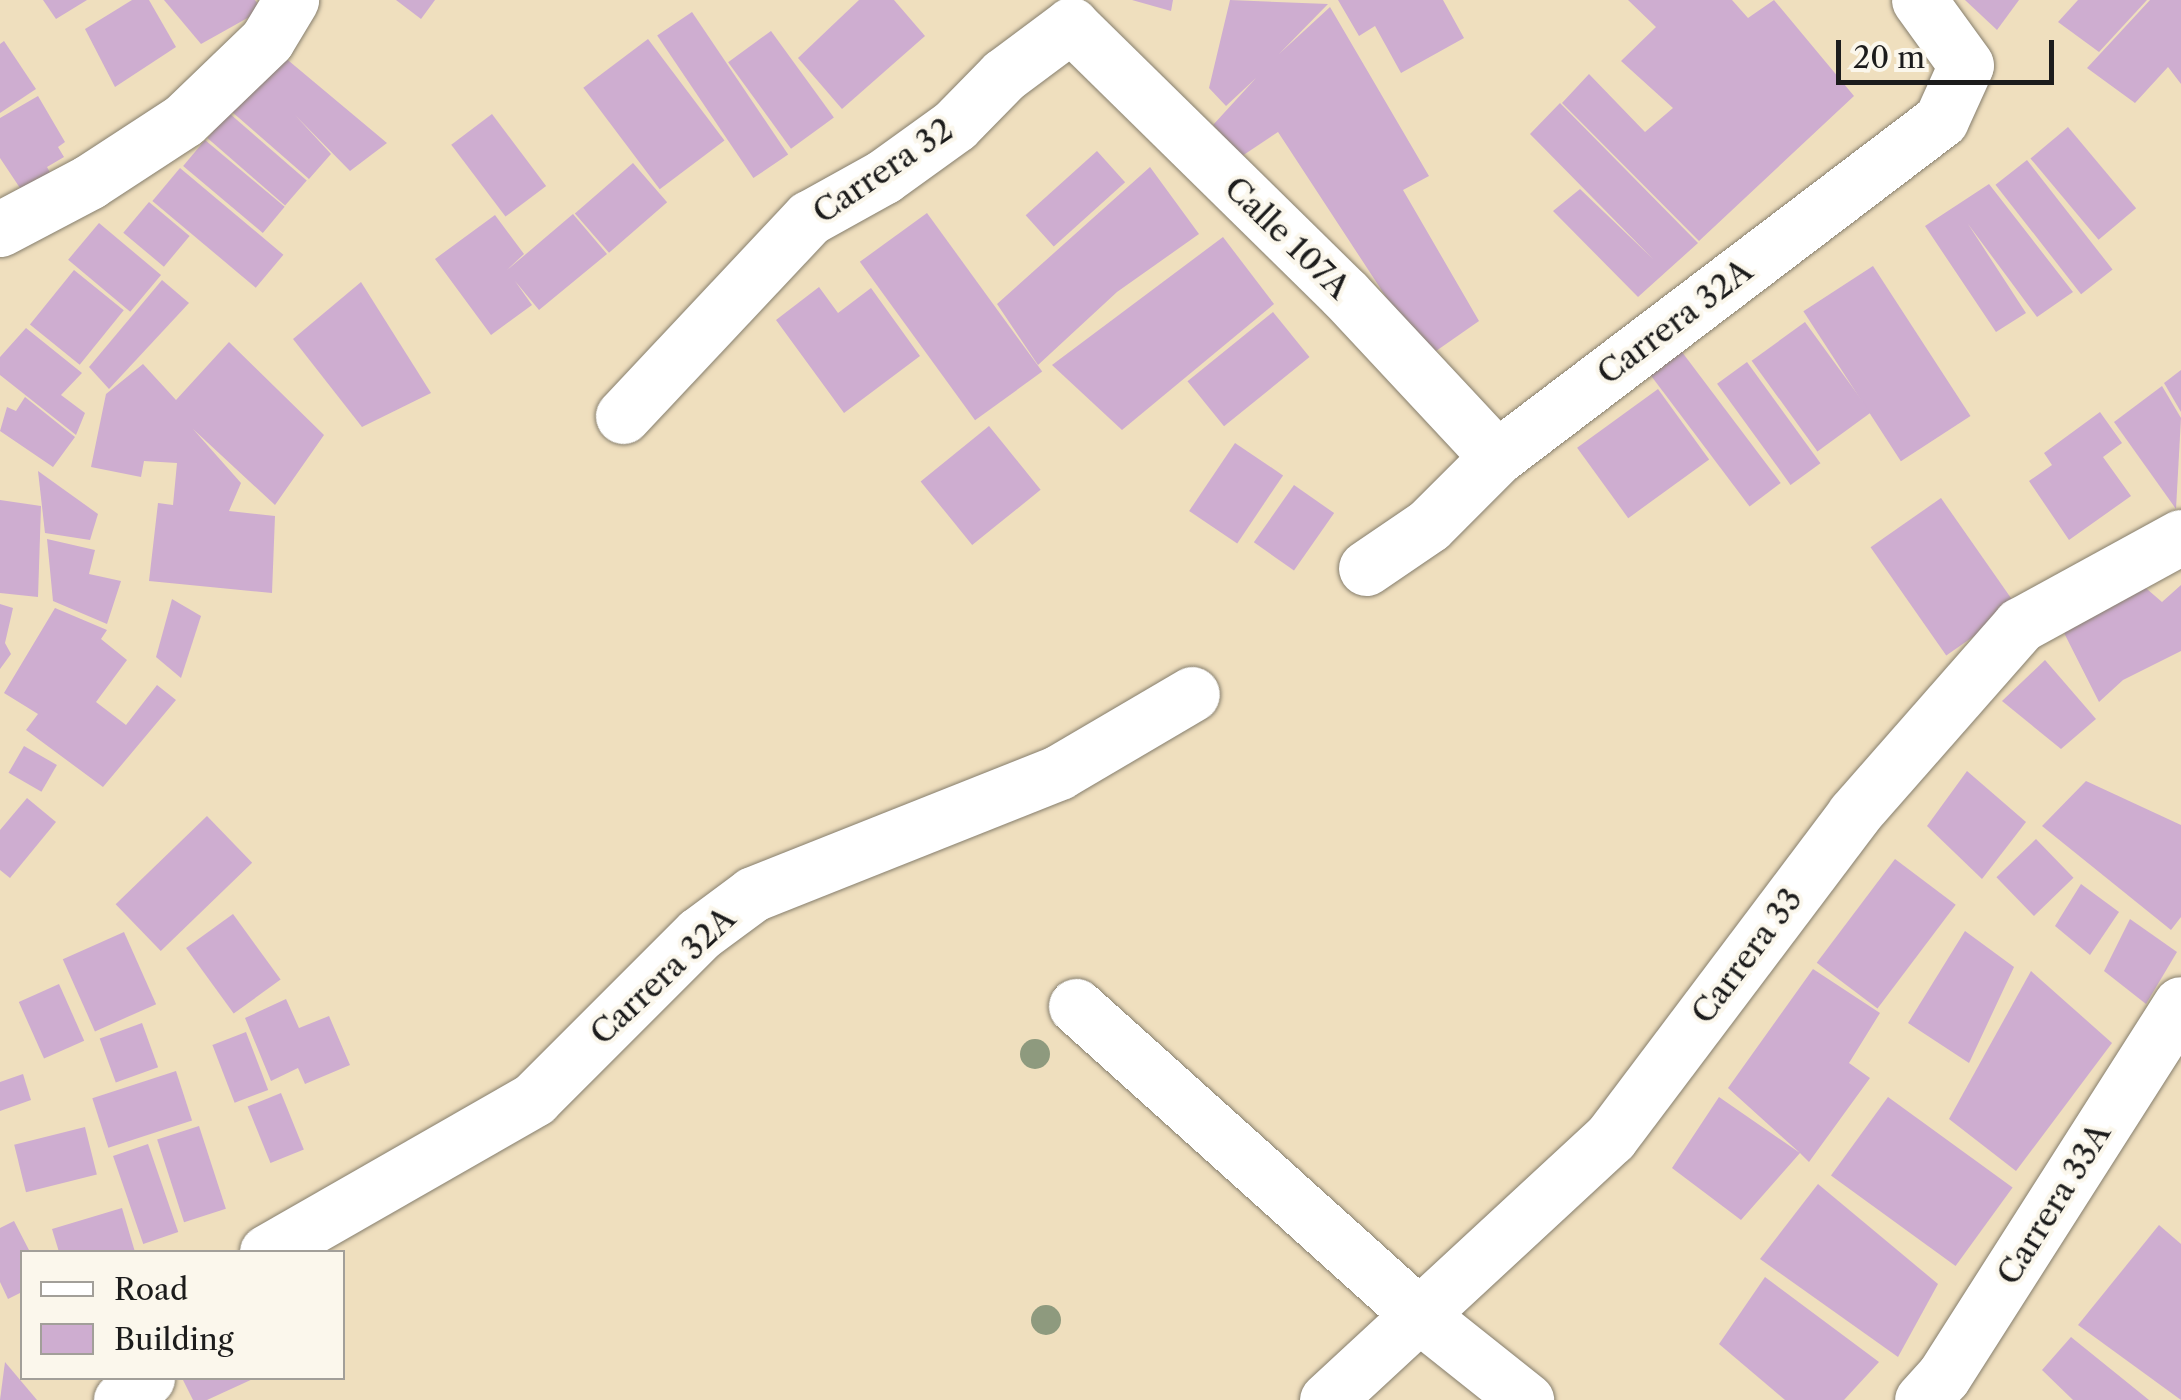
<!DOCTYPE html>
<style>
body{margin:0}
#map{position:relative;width:2181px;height:1400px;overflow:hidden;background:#efdfbe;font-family:"Libre Caslon Text",serif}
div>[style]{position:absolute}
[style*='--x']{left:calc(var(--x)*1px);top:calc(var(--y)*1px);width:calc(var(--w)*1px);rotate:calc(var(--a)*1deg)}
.building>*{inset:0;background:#ceadd0;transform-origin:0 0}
.roads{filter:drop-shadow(0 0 2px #867e6d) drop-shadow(0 0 2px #867e6d)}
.street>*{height:55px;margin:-27.5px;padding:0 27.5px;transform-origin:27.5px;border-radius:27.5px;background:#fff}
.trees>*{width:30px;height:30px;margin:-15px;border-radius:50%;background:#8e9a7e}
span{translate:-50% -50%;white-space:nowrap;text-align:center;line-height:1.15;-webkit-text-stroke:8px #fbf7ec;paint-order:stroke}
.street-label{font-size:32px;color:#1c1c1c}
.legend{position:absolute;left:20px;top:1250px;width:325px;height:130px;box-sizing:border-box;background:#fbf7ec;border:2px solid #a29f99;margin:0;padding:12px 18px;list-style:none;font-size:30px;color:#1c1c1c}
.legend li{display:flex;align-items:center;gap:20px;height:50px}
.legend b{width:50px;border:2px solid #a29f99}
.scale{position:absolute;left:1836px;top:40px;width:218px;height:45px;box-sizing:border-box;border:5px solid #1c1c1c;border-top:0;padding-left:12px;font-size:30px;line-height:35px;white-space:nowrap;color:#1c1c1c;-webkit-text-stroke:8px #fbf7ec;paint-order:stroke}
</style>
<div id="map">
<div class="building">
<div style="clip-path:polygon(43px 0,87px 0,56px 19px)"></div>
<div style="clip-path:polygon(132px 0,149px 0,176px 47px,115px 87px,85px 29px)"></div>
<div style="clip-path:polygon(164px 0,255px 0,262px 10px,201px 44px)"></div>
<div style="clip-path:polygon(396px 0,435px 0,421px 19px)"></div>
<div style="clip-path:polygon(859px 0,894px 0,925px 36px,842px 109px,798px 58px)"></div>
<div style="clip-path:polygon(1132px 0,1173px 0,1171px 11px)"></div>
<div style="clip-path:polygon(1230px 0,1328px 4px,1279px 54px,1330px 7px,1429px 176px,1403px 190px,1479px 321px,1426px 358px,1278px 132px,1242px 156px,1213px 125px,1256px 78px,1226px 106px,1209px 88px)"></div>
<div style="clip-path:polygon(1338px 0,1443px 0,1464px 38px,1401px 73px,1375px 26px,1359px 36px)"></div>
<div style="clip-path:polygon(1628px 0,1732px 0,1748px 18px,1774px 0,1854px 96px,1699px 241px,1562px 103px,1589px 74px,1645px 132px,1673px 108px,1621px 61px,1656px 27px)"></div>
<div style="clip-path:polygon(1965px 0,2019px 0,1997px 30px)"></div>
<div style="clip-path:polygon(2078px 0,2147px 0,2099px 52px,2058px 22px)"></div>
<div style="clip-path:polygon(2150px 0,2181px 0,2181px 84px,2168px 67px,2135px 103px,2087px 68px)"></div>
<div style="left:692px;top:12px;width:172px;height:42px;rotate:56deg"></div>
<div style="left:771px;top:31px;width:107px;height:53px;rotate:54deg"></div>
<div style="left:648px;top:39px;width:127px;height:81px;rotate:53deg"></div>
<div style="clip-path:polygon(4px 41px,36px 89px,0 113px,0 44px)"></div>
<div style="clip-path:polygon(283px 56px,387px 143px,350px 171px,295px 115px,331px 154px,309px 179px,231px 111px)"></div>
<div style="clip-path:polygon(38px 96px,65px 142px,58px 147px,64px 157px,47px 167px,56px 183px,28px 200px,0 158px,0 118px)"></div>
<div style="clip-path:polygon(1560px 103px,1698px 243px,1638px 297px,1553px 211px,1580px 189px,1653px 259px,1530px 134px)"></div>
<div style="left:229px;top:113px;width:103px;height:33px;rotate:41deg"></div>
<div style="left:492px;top:114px;width:90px;height:51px;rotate:53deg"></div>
<div style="left:2068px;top:127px;width:106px;height:49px;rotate:50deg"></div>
<div style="left:205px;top:140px;width:104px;height:34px;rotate:40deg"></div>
<div style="left:1097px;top:151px;width:42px;height:96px;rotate:48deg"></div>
<div style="left:2027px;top:160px;width:139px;height:40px;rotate:52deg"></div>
<div style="left:633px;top:163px;width:52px;height:77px;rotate:49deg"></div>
<div style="clip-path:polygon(1150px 167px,1199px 234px,1117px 292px,1038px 365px,997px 304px)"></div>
<div style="left:180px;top:168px;width:135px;height:43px;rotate:40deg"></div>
<div style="clip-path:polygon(1989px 184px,2073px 292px,2037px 317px,1968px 224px,2026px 313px,1996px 332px,1925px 226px)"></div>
<div style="left:149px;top:202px;width:53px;height:40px;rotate:40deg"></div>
<div style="left:927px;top:213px;width:196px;height:83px;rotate:54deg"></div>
<div style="clip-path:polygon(573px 214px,607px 254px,539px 310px,515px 281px,532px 305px,491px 335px,435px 259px,495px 215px,524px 254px,506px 271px)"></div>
<div style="left:99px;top:223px;width:81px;height:48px;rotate:40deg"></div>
<div style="clip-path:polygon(1223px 237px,1274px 304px,1122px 430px,1052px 365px)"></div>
<div style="left:1873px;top:266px;width:179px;height:83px;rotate:57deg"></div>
<div style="left:74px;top:270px;width:64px;height:70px;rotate:39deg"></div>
<div style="clip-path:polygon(162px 280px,189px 303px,109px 389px,89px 367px)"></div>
<div style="clip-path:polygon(361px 282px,431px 393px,362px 427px,293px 339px)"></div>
<div style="clip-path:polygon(819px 287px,838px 313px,871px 288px,920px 356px,844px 413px,776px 320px)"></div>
<div style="left:1273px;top:312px;width:58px;height:110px;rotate:51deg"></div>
<div style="left:1805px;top:322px;width:112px;height:66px;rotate:54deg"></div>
<div style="clip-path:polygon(26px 328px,82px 373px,61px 395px,85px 413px,76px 435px,0 375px,0 357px)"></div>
<div style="clip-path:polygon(229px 342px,324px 435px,275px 505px,193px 429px,241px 483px,229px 511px,275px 516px,272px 593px,149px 581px,158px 503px,173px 505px,177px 463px,144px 461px,141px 477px,91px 467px,106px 394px,143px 364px,176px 400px)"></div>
<div style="left:1682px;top:352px;width:164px;height:39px;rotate:53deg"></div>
<div style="left:1747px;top:362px;width:125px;height:37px;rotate:54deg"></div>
<div style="clip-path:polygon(2181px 370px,2181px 412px,2164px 383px)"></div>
<div style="clip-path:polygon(2162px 386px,2181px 418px,2176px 509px,2114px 422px)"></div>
<div style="left:1658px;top:389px;width:87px;height:100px;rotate:54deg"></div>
<div style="clip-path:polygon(25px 397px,75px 437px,53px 467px,0 431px,7px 407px,16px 411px)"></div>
<div style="clip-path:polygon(2100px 412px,2122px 443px,2103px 457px,2131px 496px,2069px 540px,2029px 481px,2052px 465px,2044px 453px)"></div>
<div style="left:989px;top:426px;width:82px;height:88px;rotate:51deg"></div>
<div style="left:1235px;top:443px;width:58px;height:82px;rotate:34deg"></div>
<div style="clip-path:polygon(38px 471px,98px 514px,90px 540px,45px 533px)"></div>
<div style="left:1294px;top:485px;width:49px;height:70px;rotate:35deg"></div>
<div style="left:1941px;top:498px;width:132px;height:86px;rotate:55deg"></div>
<div style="clip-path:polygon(0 500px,41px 506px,38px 597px,0 593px)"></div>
<div style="clip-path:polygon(47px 539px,95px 550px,89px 574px,121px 581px,107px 624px,53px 601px)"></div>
<div style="clip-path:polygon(2140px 583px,2162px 602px,2181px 585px,2181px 651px,2123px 680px,2099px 702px,2061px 627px)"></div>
<div style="clip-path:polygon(172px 599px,201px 616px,181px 678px,156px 657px)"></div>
<div style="clip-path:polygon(0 604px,13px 608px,5px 643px,11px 654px,0 669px)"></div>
<div style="clip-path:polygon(55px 608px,107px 630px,101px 639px,127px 660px,96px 702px,126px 725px,157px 685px,176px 700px,103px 787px,26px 730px,38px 714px,4px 693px)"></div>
<div style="clip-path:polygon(2045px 660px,2096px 719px,2061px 749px,2002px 701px)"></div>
<div style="left:24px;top:746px;width:38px;height:31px;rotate:30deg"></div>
<div style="clip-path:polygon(1967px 771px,2026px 822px,1982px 879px,1927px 826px)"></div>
<div style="clip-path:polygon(2086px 781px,2181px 825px,2181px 917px,2171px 930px,2042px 826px)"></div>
<div style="clip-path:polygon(27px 798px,56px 822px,10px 878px,0 870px,0 830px)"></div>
<div style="left:207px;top:816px;width:65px;height:127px;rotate:46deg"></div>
<div style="left:2036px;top:839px;width:54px;height:55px;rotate:46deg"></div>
<div style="left:1895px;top:859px;width:76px;height:130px;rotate:37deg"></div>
<div style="clip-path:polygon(2081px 884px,2119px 912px,2090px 955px,2055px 926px)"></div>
<div style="left:233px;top:914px;width:81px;height:58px;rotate:54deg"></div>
<div style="clip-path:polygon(2130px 919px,2177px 952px,2146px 1004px,2104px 971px)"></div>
<div style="clip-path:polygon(1965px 931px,2014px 967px,1969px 1063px,1908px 1023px)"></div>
<div style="left:124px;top:932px;width:79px;height:67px;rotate:66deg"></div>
<div style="clip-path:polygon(1813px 969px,1880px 1013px,1849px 1063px,1870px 1078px,1809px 1162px,1800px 1153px,1741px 1220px,1672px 1168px,1719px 1097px,1800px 1153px,1728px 1088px)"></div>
<div style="clip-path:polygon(2031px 971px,2112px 1043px,2016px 1171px,1949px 1119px)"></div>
<div style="left:59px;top:984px;width:62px;height:44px;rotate:66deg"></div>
<div style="clip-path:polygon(286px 999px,299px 1028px,329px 1016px,350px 1065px,305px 1084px,298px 1068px,271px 1081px,245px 1018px)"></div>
<div style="left:142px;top:1023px;width:47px;height:45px;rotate:70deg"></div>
<div style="left:246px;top:1032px;width:62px;height:36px;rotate:69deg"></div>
<div style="left:176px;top:1071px;width:52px;height:88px;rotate:72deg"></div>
<div style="clip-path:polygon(23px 1074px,31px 1100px,0 1111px,0 1082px)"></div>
<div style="left:281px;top:1093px;width:61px;height:36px;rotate:68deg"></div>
<div style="left:1888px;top:1097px;width:154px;height:97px;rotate:36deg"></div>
<div style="left:199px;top:1126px;width:87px;height:44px;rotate:72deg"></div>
<div style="left:85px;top:1127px;width:49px;height:73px;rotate:76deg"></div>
<div style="left:148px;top:1144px;width:93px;height:37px;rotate:71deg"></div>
<div style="clip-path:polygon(1818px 1184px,1938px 1284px,1898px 1357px,1760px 1259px)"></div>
<div style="clip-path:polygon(122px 1208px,135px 1252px,59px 1252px,52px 1229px)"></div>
<div style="clip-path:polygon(14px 1221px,30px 1252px,22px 1252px,22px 1292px,8px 1299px,0 1282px,0 1228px)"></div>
<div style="clip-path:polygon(2159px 1225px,2181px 1244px,2181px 1400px,2078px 1325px)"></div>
<div style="clip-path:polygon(1765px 1277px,1879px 1362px,1844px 1400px,1785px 1400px,1719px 1344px)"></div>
<div style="clip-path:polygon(2071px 1337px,2149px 1400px,2073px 1400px,2042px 1370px)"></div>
<div style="clip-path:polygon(5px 1362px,37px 1400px,0 1400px)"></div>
<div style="clip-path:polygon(182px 1378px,255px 1378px,207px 1400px,193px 1400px)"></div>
</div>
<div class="roads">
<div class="street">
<div style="--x:1071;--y:25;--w:383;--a:44.5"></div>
<div style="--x:1344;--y:293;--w:224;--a:47"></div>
<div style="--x:0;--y:229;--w:101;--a:-27.8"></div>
<div style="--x:89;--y:182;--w:113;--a:-33.1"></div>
<div style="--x:184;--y:120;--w:115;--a:-43.9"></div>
<div style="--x:267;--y:40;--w:47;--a:-59"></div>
<div style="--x:623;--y:416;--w:272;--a:-46.8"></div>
<div style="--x:809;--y:218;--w:85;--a:-29"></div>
<div style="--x:883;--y:177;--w:89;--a:-35.8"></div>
<div style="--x:955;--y:125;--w:70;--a:-45.6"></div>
<div style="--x:1004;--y:75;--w:84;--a:-36.7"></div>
<div style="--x:1366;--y:568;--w:76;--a:-34.3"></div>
<div style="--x:1429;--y:525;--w:96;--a:-45"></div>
<div style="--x:1497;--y:457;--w:557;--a:-37.2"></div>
<div style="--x:1941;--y:120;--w:60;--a:-65.6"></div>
<div style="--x:1966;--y:65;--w:80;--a:-125.9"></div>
<div style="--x:1076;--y:1006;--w:467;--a:42"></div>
<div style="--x:1423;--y:1318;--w:132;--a:38.5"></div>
<div style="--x:267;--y:1252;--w:308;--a:-29.8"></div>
<div style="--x:534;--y:1099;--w:233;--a:-45"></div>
<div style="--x:699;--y:934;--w:67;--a:-36.5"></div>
<div style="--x:753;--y:894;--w:329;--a:-21.7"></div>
<div style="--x:1059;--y:772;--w:154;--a:-30.4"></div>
<div style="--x:121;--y:1400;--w:34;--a:-40"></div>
<div style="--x:1327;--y:1400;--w:387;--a:-42.8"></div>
<div style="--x:1611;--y:1137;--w:404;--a:-53"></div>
<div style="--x:1854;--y:814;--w:252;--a:-48.7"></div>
<div style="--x:2020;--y:625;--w:183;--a:-28.7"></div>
<div style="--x:1922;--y:1400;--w:31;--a:-48"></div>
<div style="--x:1943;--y:1377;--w:442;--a:-57.5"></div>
</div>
</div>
<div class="trees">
<div style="left:1035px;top:1054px"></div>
<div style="left:1046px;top:1320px"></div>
</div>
<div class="street-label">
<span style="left:883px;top:171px;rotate:-34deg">Carrera 32</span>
<span style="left:1287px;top:238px;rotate:44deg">Calle 107A</span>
<span style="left:1675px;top:322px;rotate:-37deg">Carrera 32A</span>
<span style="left:1747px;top:956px;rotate:-53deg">Carrera 33</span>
<span style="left:663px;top:976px;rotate:-43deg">Carrera 32A</span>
<span style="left:2054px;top:1204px;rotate:-58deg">Carrera 33A</span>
</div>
<ul class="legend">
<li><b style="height:12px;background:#fff"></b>Road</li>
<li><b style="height:28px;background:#ceadd0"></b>Building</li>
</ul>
<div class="scale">20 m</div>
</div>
